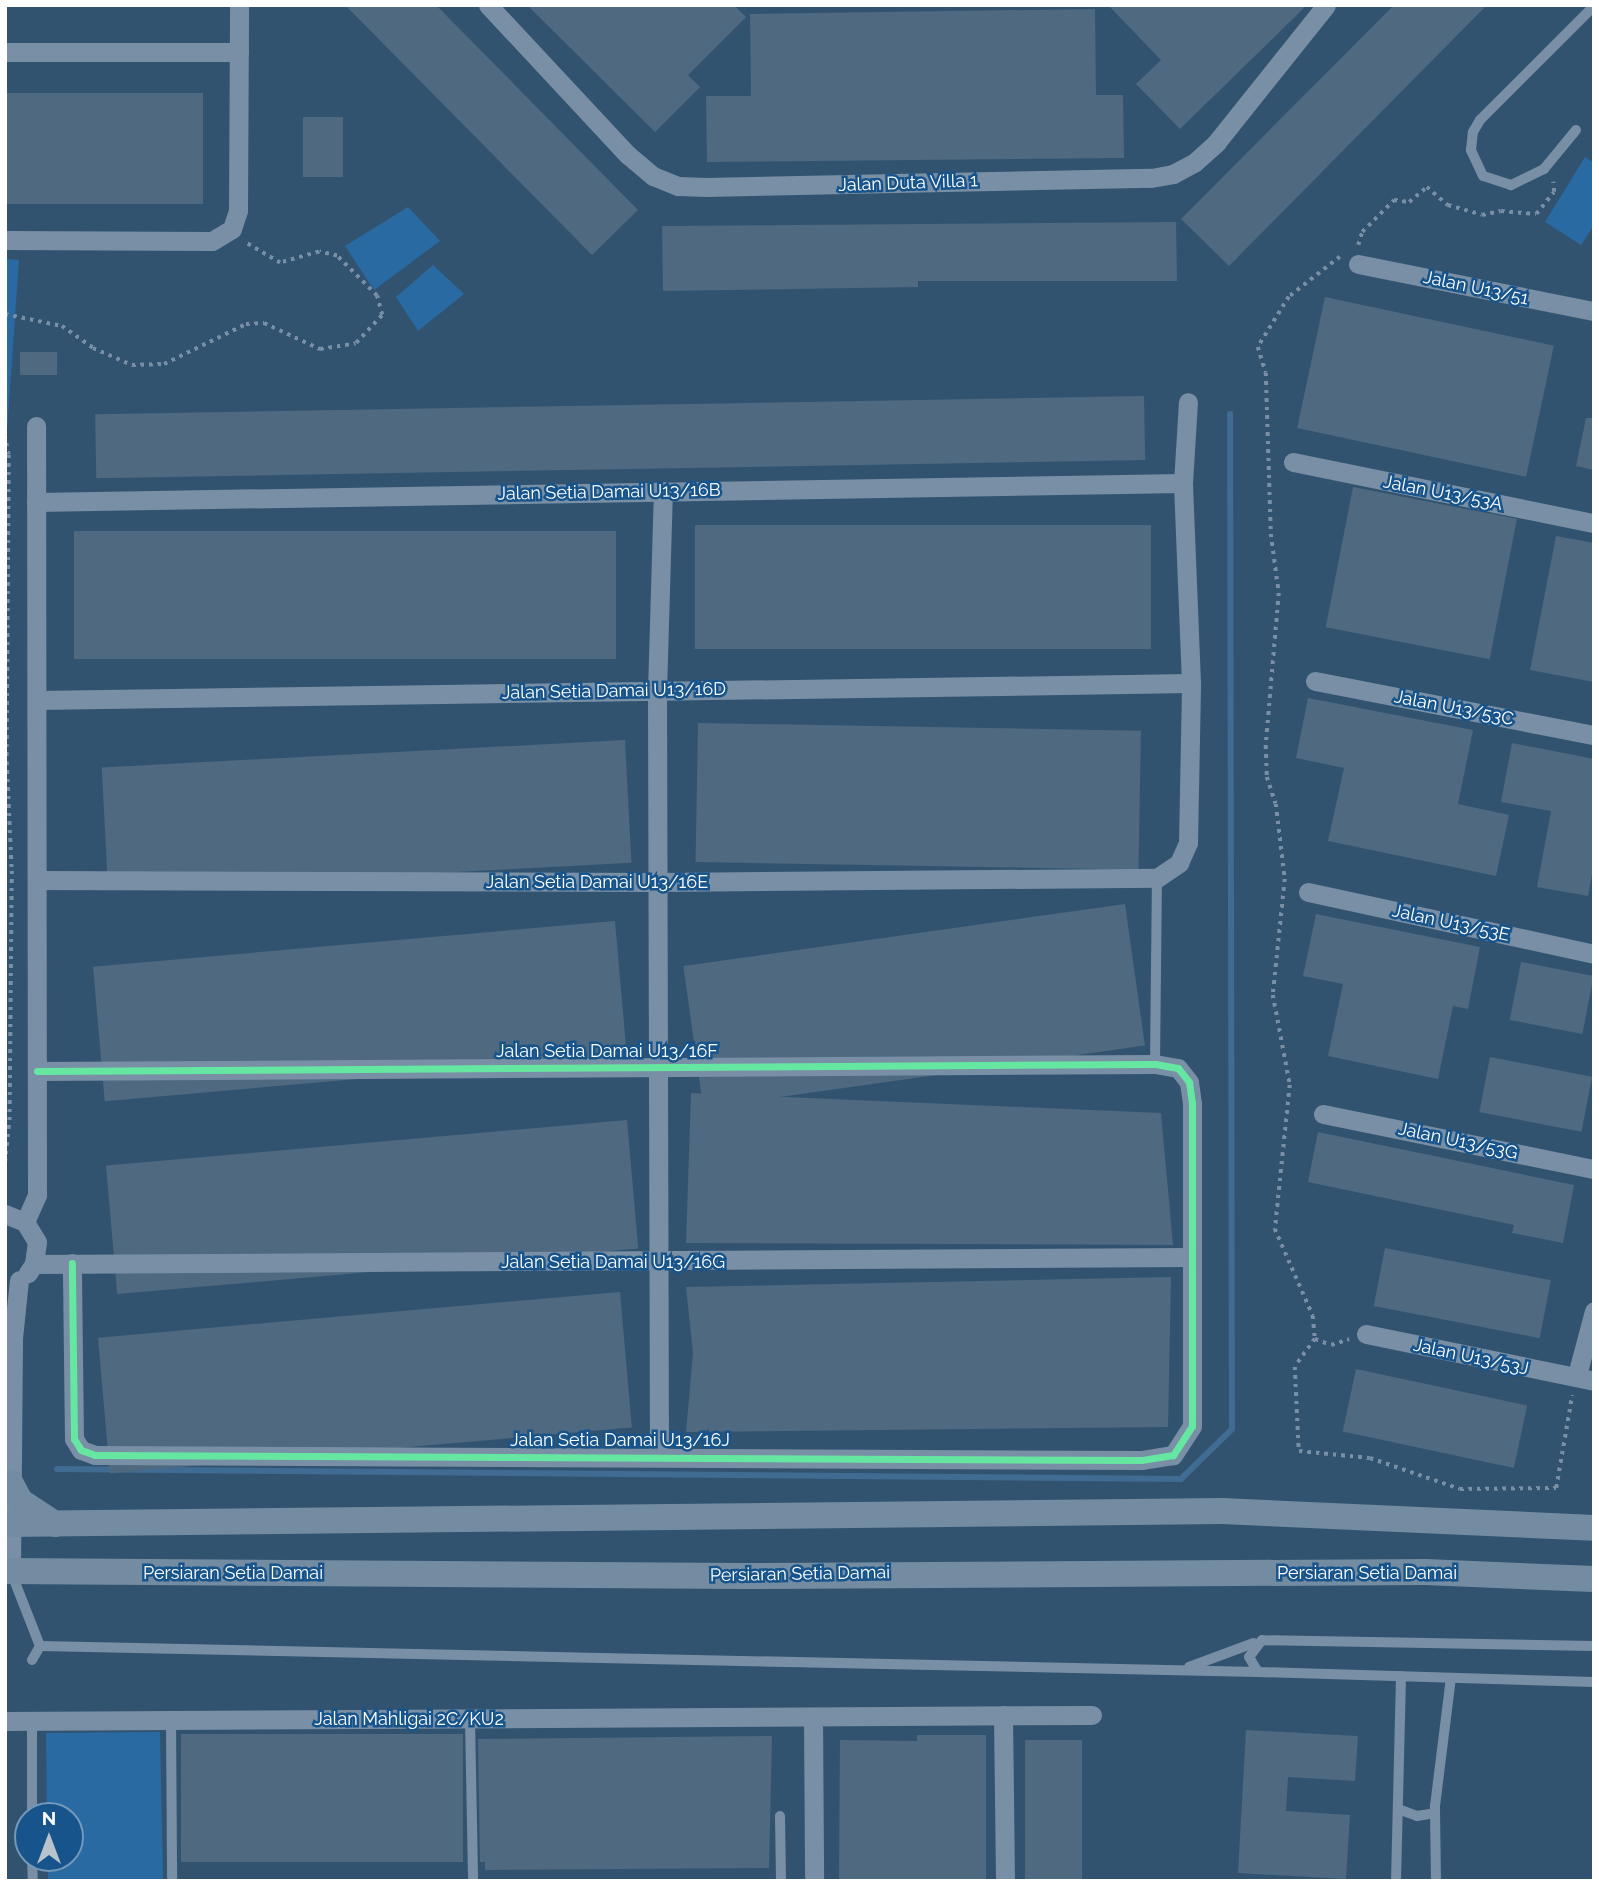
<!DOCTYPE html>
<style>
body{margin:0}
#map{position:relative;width:1599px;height:1886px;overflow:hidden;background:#325370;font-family:Raleway,sans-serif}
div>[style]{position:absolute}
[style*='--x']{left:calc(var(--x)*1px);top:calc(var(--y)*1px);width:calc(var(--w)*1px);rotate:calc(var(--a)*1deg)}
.green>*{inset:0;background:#2a6aa2;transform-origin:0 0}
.stream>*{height:6px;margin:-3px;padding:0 3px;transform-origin:3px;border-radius:3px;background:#406b92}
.building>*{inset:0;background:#4e6980;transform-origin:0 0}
.path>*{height:3.5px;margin-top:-1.75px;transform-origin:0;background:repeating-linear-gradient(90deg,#798fa5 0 3.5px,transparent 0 8.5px)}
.lane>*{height:10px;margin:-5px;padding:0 5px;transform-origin:5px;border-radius:5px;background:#798fa5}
.street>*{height:19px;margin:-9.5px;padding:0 9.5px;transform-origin:9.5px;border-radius:9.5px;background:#798fa5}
.secondary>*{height:26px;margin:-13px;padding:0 13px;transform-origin:13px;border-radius:13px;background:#748ca1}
.cycleway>*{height:7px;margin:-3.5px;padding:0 3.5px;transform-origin:3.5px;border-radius:3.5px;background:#66e7a1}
span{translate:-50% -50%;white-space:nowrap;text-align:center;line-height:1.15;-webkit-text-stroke:5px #17548b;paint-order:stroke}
.street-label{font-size:18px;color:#fff}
.frame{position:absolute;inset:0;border:7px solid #fff;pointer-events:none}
.north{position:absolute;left:14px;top:1802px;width:70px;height:70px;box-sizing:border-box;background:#17548b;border:2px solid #7498b9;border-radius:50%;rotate:0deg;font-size:19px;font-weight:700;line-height:28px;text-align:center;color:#fff}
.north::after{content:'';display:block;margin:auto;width:24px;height:32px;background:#b7c3cd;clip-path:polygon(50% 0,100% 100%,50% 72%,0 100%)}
</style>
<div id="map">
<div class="green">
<div style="clip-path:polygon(1585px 157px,1594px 163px,1594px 225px,1581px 245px,1545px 222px)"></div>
<div style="clip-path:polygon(408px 207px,440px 241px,374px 290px,345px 246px)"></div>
<div style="left:5px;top:259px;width:14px;height:567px;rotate:4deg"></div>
<div style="clip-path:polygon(433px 265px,464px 294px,418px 331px,396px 297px)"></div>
<div style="clip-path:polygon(160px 1732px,163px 1881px,48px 1881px,48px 1858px,70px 1858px,70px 1816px,47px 1816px,46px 1733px)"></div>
</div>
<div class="stream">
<div style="--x:57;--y:1469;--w:1124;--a:0.51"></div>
<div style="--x:1181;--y:1479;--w:71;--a:-44.4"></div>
<div style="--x:1232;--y:1429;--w:1015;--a:-90.11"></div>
</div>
<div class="building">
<div style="clip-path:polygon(345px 5px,436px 5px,638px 210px,592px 255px)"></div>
<div style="clip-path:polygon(527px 5px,734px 5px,746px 17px,688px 75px,700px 87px,655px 132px)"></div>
<div style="clip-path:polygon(1108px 5px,1307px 5px,1180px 129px,1136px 84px,1161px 60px)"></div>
<div style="clip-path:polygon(1394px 5px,1487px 5px,1229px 266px,1181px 219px)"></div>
<div style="clip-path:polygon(1095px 9px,1096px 95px,1123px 95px,1124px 158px,707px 162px,706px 96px,751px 96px,750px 14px)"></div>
<div style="left:5px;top:93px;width:198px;height:111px"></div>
<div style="left:303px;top:117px;width:40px;height:60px"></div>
<div style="clip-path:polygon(1176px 222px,1177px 281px,918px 281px,918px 287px,663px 291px,662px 226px)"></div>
<div style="left:1325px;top:297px;width:234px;height:134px;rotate:12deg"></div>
<div style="left:20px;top:352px;width:37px;height:23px"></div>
<div style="left:1144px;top:396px;width:64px;height:1049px;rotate:89deg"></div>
<div style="clip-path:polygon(1586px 418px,1594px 418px,1594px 470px,1576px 466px)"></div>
<div style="left:1353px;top:487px;width:167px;height:143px;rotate:11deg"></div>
<div style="left:1151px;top:525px;width:124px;height:456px;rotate:90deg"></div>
<div style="left:74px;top:531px;width:542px;height:128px"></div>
<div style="clip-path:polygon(1556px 536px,1594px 543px,1594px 682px,1530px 670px)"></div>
<div style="clip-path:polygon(1308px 698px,1473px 730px,1458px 804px,1509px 815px,1496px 876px,1328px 841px,1344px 768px,1296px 758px)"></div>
<div style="left:698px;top:723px;width:443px;height:139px;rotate:1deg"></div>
<div style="left:625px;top:740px;width:123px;height:524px;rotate:87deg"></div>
<div style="clip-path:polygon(1512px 743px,1594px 759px,1594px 864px,1588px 896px,1537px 887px,1551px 811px,1501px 802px)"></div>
<div style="left:1125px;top:904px;width:143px;height:446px;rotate:82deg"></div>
<div style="clip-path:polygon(1316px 914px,1480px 947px,1468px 1009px,1453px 1006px,1438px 1079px,1328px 1056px,1343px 984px,1303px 976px)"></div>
<div style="left:615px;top:921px;width:135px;height:524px;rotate:85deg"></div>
<div style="left:1521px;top:962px;width:74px;height:59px;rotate:11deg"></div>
<div style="left:1490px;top:1057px;width:104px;height:56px;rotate:11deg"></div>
<div style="clip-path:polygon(691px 1093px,1161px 1113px,1173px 1245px,686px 1243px)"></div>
<div style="left:627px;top:1120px;width:129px;height:523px;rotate:85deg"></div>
<div style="clip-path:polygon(1318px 1132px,1574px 1185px,1563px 1243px,1512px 1233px,1514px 1225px,1308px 1182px)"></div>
<div style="left:1385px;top:1248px;width:169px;height:59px;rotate:11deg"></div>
<div style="clip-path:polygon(1171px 1277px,1168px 1427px,686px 1432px,693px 1353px,686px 1287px)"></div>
<div style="left:620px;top:1292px;width:136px;height:524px;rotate:85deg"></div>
<div style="left:1356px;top:1369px;width:175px;height:64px;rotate:12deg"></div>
<div style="clip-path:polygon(1246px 1730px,1358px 1736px,1355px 1781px,1288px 1777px,1286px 1811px,1350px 1815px,1346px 1879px,1238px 1873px)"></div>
<div style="left:181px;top:1734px;width:282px;height:128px"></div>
<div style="clip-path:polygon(917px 1735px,986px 1735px,986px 1881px,839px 1881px,840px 1740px,917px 1741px)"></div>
<div style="clip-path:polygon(772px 1736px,769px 1868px,485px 1870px,485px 1862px,480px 1862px,478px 1739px)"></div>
<div style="left:1025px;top:1740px;width:57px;height:141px"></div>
</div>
<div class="path">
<div style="--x:1358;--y:245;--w:14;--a:-73"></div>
<div style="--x:1362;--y:232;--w:45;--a:-45"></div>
<div style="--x:1394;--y:200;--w:15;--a:8"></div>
<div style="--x:1409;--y:202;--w:23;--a:-40"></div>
<div style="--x:1427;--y:187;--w:28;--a:41"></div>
<div style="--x:1448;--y:205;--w:35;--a:16"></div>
<div style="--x:1482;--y:215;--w:19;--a:-12"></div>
<div style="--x:1501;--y:211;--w:35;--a:5"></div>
<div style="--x:1536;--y:214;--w:28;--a:-51"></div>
<div style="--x:1554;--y:192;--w:10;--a:-96"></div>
<div style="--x:1340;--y:257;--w:65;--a:141.9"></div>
<div style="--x:1289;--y:297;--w:59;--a:121.8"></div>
<div style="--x:1258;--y:347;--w:27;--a:73"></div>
<div style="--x:1266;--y:373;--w:161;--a:88.2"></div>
<div style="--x:1271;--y:534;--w:60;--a:82.3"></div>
<div style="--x:1279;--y:593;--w:154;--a:94.9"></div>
<div style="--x:1266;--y:746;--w:31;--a:88"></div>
<div style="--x:1267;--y:777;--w:28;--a:72"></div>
<div style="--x:1276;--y:804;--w:76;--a:83.2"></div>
<div style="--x:1285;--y:879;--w:117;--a:95.9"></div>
<div style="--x:1273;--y:995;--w:92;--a:79.3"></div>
<div style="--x:1290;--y:1085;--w:145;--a:95.9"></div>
<div style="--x:1275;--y:1229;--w:95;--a:66.4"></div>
<div style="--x:1313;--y:1316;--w:23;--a:85"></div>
<div style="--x:1315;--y:1339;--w:17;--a:21"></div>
<div style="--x:1331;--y:1345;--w:19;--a:-18"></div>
<div style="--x:5;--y:314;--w:58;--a:11.9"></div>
<div style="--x:62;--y:326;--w:38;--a:35"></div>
<div style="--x:93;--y:348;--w:43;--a:23.6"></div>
<div style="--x:132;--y:365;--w:32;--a:-2"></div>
<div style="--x:164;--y:364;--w:91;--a:-26"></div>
<div style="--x:246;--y:324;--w:18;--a:-3"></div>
<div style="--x:264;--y:323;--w:62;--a:24.9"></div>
<div style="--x:320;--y:349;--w:36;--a:-9"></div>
<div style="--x:356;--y:343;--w:38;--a:-47"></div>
<div style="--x:382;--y:315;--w:20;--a:-105"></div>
<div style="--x:377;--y:296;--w:57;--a:-135"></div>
<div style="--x:337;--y:256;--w:18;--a:-167"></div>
<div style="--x:319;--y:252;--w:41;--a:164.2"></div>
<div style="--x:280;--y:263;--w:42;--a:-149.7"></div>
<div style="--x:5;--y:435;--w:20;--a:79"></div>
<div style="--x:9;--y:455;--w:307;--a:90.4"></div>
<div style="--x:7;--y:762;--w:109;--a:87.4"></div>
<div style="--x:12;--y:871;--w:246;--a:90.5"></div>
<div style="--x:10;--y:1117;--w:48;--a:95.9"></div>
<div style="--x:1315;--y:1339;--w:34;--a:126"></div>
<div style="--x:1295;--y:1367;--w:84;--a:87.3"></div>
<div style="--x:1299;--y:1451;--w:71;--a:5.6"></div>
<div style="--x:1370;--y:1458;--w:95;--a:19"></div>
<div style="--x:1460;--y:1489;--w:96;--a:-0.6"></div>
<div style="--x:1556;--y:1488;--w:94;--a:-80.2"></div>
</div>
<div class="lane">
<div style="--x:1576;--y:130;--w:50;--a:129.4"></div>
<div style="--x:1544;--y:169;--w:37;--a:154"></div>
<div style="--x:1511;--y:185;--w:29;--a:-162"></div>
<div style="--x:1483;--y:176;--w:29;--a:-115"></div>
<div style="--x:1471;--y:150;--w:18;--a:-84"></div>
<div style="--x:1473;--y:132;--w:14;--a:-60"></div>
<div style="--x:1480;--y:120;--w:161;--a:-45"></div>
<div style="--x:1155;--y:1064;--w:186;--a:-89.4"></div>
<div style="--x:11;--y:1572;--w:79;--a:68.6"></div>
<div style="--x:40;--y:1646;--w:1218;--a:1.22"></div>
<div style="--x:1594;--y:1646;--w:332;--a:-179"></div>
<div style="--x:1262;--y:1640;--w:21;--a:127"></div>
<div style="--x:1249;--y:1657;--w:17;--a:59"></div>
<div style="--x:1258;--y:1672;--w:336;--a:1.7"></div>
<div style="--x:32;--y:1660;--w:16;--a:-60"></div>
<div style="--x:1189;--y:1667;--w:69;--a:-20.3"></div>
<div style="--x:470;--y:1719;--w:162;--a:88.9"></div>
<div style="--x:171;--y:1720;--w:161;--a:89.6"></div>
<div style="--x:32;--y:1721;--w:95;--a:90"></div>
<div style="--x:1398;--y:1809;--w:20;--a:20"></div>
<div style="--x:1417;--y:1816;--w:18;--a:-9"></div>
<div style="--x:780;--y:1816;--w:65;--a:89.1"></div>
<div style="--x:32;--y:1858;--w:23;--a:88"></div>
<div style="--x:1396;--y:1881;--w:205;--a:-88.6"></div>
<div style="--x:1436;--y:1881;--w:75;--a:-90.8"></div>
<div style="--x:1435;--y:1806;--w:129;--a:-82.9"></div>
</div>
<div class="street">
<div style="--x:488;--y:5;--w:205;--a:47"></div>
<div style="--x:628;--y:155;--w:33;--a:40"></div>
<div style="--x:653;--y:176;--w:27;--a:22"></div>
<div style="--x:678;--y:186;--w:28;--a:2"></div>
<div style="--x:706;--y:187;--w:445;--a:-1.2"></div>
<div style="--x:1151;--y:178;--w:22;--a:-10"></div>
<div style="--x:1173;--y:174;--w:24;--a:-28"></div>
<div style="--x:1194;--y:163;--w:30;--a:-42"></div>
<div style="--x:1216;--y:143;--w:176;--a:-51.4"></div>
<div style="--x:5;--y:52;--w:234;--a:0"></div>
<div style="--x:5;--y:240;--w:207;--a:0.3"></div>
<div style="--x:212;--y:241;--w:23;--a:-31"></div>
<div style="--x:232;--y:229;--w:19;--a:-72"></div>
<div style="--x:238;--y:211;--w:206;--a:-89.7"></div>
<div style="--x:1358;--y:264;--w:241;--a:11.3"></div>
<div style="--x:1293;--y:462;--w:307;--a:11.5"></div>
<div style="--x:36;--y:502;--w:1147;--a:-0.95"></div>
<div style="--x:1315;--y:681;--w:284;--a:11"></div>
<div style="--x:37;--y:700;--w:1154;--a:-0.84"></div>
<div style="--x:37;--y:880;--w:621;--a:0.18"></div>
<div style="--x:658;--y:882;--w:499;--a:-0.5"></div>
<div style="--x:1157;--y:878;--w:27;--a:-34"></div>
<div style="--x:1179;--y:863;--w:22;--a:-66"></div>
<div style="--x:1188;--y:843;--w:160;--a:-88.9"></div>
<div style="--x:1191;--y:683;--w:200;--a:-92.3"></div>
<div style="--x:1183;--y:483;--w:81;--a:-86.5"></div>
<div style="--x:1308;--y:892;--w:293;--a:12.2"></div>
<div style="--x:37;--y:1071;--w:1118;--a:-0.36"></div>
<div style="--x:1155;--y:1064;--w:23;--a:10"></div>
<div style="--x:1178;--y:1068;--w:18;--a:52"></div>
<div style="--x:1189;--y:1082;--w:22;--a:82"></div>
<div style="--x:1192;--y:1104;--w:322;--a:90"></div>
<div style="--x:1192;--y:1426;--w:35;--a:123"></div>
<div style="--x:1173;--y:1455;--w:31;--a:171"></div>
<div style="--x:1142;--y:1460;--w:1047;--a:-179.73"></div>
<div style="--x:95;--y:1455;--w:15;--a:-160"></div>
<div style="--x:81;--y:1450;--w:13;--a:-122"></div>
<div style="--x:74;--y:1439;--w:176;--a:-90.7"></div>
<div style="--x:1323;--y:1114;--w:277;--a:11.5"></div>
<div style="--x:5;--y:1214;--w:22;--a:22"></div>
<div style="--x:25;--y:1222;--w:23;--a:59"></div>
<div style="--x:37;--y:1242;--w:22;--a:98"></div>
<div style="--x:34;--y:1264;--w:11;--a:124"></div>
<div style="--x:25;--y:1222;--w:30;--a:-66"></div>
<div style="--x:37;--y:1195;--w:769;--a:-90.07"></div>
<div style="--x:34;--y:1264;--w:1157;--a:-0.35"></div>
<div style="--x:1366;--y:1334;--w:233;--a:11.6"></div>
<div style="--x:1577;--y:1375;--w:66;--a:-75.1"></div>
<div style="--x:659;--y:1456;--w:765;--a:-90.15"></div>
<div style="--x:657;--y:691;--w:200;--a:-88.3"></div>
<div style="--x:11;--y:1571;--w:233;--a:-89.5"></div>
<div style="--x:13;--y:1338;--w:58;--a:-84.1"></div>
<div style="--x:1003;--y:1715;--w:166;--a:89.3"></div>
<div style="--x:813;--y:1718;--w:163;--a:89.6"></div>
<div style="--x:5;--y:1721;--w:1087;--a:-0.32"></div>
</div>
<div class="secondary">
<div style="--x:10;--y:1482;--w:21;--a:62"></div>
<div style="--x:20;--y:1501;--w:42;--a:33.3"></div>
<div style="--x:5;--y:1524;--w:1217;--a:-0.61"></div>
<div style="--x:1222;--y:1511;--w:372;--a:2.6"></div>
<div style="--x:5;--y:1571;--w:740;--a:0.39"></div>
<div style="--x:745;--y:1576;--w:680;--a:-0.34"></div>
<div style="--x:1425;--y:1572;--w:169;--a:2.4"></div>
</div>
<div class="cycleway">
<div style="--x:37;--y:1071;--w:1118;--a:-0.36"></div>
<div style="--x:1155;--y:1064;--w:23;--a:10"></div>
<div style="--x:1178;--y:1068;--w:18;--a:52"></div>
<div style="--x:1189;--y:1082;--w:22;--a:82"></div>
<div style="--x:1192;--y:1104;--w:322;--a:90"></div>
<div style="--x:1192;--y:1426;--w:35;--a:123"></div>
<div style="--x:1173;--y:1455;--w:31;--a:171"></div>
<div style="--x:1142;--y:1460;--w:1047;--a:-179.73"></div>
<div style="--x:95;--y:1455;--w:15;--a:-160"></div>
<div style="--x:81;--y:1450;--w:13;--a:-122"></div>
<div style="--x:74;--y:1439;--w:176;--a:-90.7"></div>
</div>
<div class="street-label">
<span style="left:908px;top:183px;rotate:-2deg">Jalan Duta Villa 1</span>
<span style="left:1476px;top:288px;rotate:12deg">Jalan U13/51</span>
<span style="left:609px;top:492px;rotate:-1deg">Jalan Setia Damai U13/16B</span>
<span style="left:1443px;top:493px;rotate:11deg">Jalan U13/53A</span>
<span style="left:614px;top:691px;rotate:-1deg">Jalan Setia Damai U13/16D</span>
<span style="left:1454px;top:708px;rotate:11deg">Jalan U13/53C</span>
<span style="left:597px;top:882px">Jalan Setia Damai U13/16E</span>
<span style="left:1451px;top:923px;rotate:12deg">Jalan U13/53E</span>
<span style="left:607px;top:1051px">Jalan Setia Damai U13/16F</span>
<span style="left:1458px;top:1141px;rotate:12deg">Jalan U13/53G</span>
<span style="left:613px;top:1262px">Jalan Setia Damai U13/16G</span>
<span style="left:1471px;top:1357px;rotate:12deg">Jalan U13/53J</span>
<span style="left:620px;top:1440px">Jalan Setia Damai U13/16J</span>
<span style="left:233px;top:1573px">Persiaran Setia Damai</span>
<span style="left:1367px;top:1573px">Persiaran Setia Damai</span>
<span style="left:800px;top:1574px;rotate:-1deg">Persiaran Setia Damai</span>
<span style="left:409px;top:1719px">Jalan Mahligai 2C/KU2</span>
</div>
<div class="frame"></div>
<div class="north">N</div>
</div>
